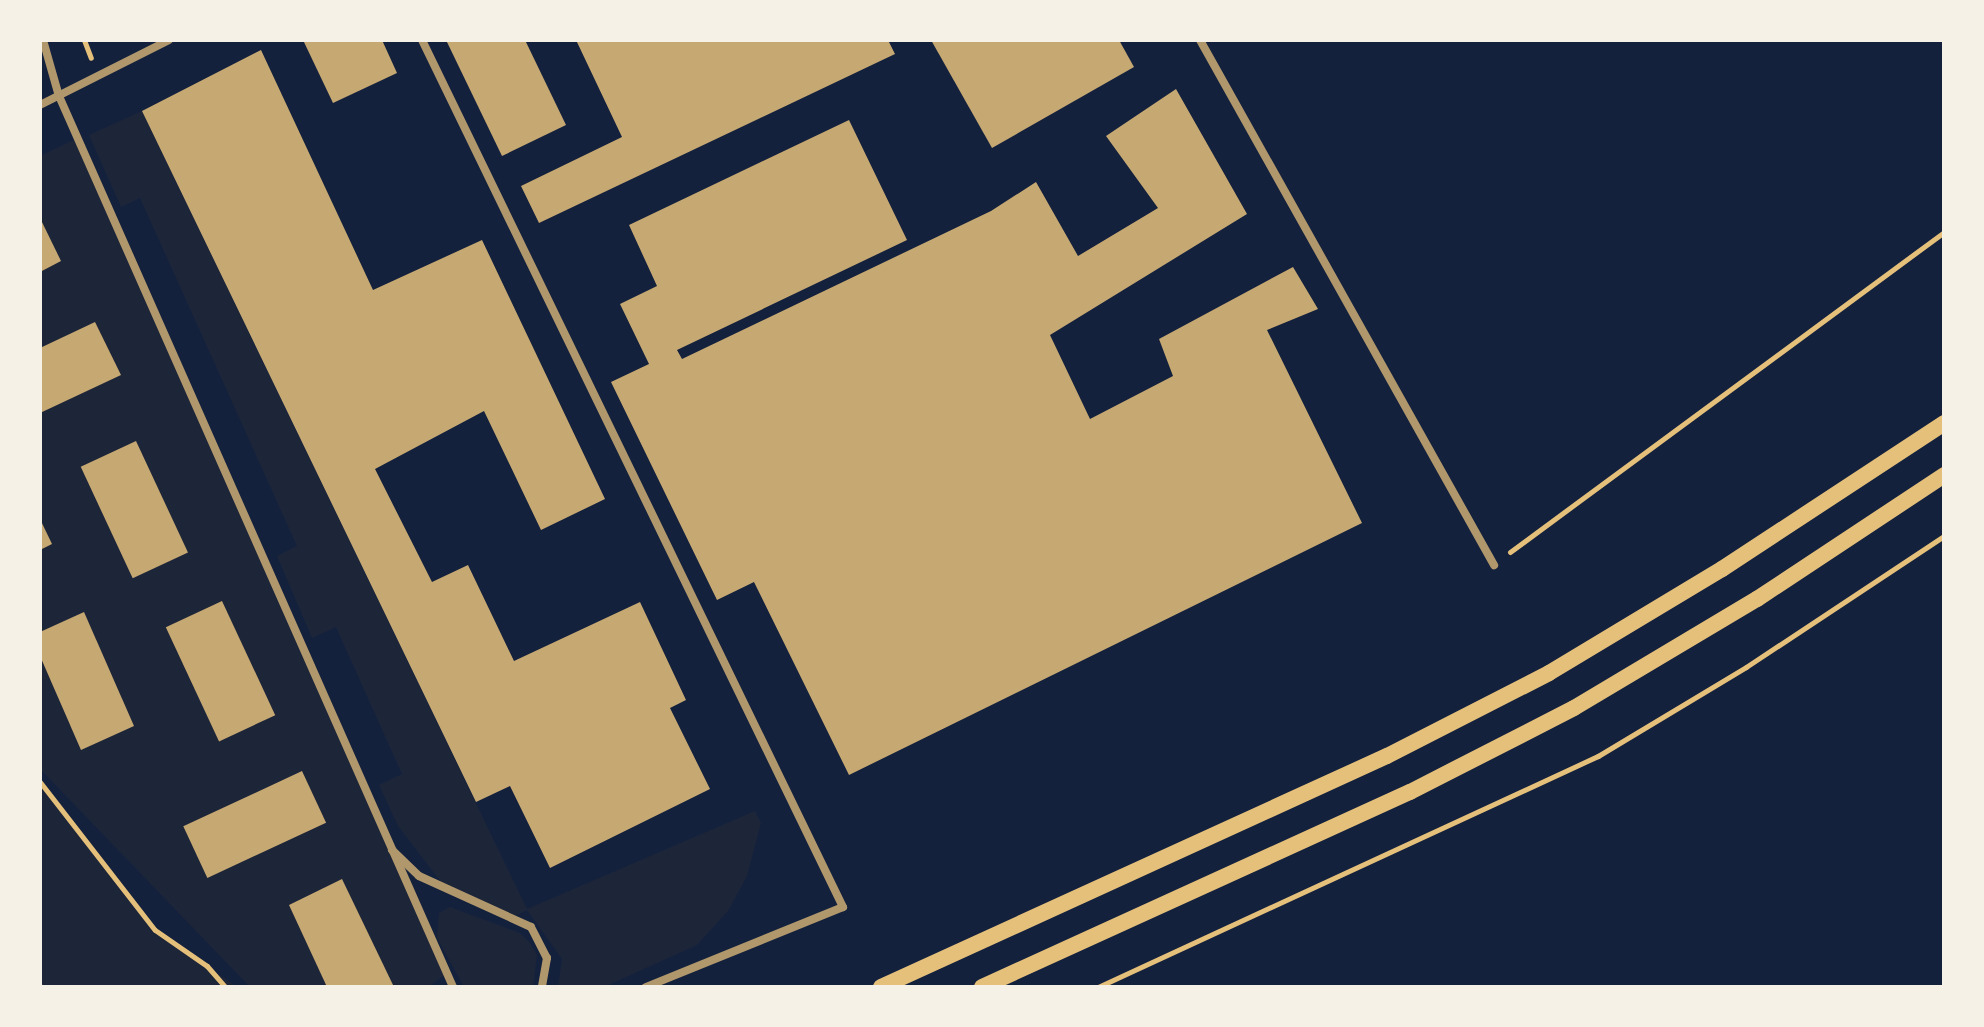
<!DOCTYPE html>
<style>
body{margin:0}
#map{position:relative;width:1984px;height:1027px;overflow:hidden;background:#14213d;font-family:Roboto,sans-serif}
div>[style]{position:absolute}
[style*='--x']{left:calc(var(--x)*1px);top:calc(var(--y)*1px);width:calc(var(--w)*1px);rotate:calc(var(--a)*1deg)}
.green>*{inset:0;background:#1d2539}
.building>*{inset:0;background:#c6a872;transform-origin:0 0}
.path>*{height:5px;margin:-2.5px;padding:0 2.5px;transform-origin:2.5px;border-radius:2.5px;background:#e5c07b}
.minor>*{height:8px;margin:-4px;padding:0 4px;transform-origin:4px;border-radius:4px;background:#b1986c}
.secondary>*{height:16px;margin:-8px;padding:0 8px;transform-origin:8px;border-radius:8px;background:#e5c07b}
span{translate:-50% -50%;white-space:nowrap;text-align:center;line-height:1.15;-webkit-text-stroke:7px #f6f1e7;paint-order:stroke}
.frame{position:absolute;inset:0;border:42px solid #f6f1e7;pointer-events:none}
</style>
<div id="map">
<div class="green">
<div style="clip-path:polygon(142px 111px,527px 909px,755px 811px,761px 823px,747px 876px,728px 911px,697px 945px,604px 987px,558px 987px,562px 959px,527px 910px,511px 918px,444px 886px,398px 826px,379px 785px,402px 774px,336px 627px,312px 638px,277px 556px,297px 546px,140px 198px,121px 207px,89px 135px)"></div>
<div style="clip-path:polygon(78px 138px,445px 975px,428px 987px,250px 987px,40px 769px,40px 156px)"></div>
<div style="clip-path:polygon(40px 782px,155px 930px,237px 987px,40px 987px)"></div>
<div style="clip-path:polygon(450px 907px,520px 933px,530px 943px,537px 955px,533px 987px,464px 987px,437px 938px,439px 913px)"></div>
</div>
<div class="building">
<div style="clip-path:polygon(303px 40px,382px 40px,397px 73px,333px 103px)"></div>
<div style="clip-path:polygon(446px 40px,525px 40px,566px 125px,502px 156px)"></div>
<div style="clip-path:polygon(576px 40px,888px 40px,895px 54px,539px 223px,521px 186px,622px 137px)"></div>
<div style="clip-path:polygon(931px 40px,1119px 40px,1134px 67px,992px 148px)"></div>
<div style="clip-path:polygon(261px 50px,373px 290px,482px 240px,605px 499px,541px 530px,484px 411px,375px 469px,432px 582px,468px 565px,514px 661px,640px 602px,686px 700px,670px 708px,710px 789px,550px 868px,510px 786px,476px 802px,142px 111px)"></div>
<div style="clip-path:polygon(1176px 89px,1247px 214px,1050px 335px,1090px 419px,1173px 376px,1159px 339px,1293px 267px,1318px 309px,1267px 330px,1362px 523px,849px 775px,754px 582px,717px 600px,611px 382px,649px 364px,620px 304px,657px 286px,629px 225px,849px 120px,907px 240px,677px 350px,682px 359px,991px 211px,1036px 182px,1078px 256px,1158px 208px,1106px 136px)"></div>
<div style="clip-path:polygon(40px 218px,61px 261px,40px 272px)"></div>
<div style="clip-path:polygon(95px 322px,121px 375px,40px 413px,40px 348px)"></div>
<div style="left:136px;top:441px;width:123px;height:61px;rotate:65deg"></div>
<div style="clip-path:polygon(40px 519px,52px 544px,40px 550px)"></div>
<div style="left:222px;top:601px;width:126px;height:62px;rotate:65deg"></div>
<div style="clip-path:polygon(84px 612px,134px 726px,81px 750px,40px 656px,40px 632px)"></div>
<div style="left:302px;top:771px;width:57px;height:131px;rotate:65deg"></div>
<div style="clip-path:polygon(342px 879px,394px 987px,327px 987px,289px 905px)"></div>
</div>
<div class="path">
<div style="--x:84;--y:40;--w:19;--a:69"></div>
<div style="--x:1510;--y:552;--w:539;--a:-36.4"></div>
<div style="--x:40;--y:782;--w:187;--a:52.2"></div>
<div style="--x:155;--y:930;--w:63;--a:34.7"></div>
<div style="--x:207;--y:966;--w:28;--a:49"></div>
<div style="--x:40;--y:986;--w:1;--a:45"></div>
<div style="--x:1098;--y:987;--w:551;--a:-24.8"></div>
<div style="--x:1598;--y:756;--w:173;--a:-31"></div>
<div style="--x:1746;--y:667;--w:237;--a:-33.5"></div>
</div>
<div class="minor">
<div style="--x:43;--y:40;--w:58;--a:74.1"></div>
<div style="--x:59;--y:96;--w:974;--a:66.14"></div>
<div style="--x:422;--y:40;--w:964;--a:64.1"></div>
<div style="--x:843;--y:907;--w:213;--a:157.9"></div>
<div style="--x:1200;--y:40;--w:602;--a:60.75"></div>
<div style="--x:40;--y:105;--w:144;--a:-26.7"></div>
<div style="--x:392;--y:850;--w:37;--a:44"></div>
<div style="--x:419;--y:876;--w:123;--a:24.5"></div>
<div style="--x:531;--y:927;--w:35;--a:63"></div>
<div style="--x:547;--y:958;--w:29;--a:100"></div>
</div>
<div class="secondary">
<div style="--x:881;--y:987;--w:556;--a:-24.54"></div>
<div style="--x:1387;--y:756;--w:182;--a:-27.1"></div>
<div style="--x:1549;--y:673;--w:202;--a:-31"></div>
<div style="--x:1722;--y:569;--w:266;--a:-33.3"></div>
<div style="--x:982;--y:987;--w:470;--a:-24.5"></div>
<div style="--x:1410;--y:792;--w:184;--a:-27.1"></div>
<div style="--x:1574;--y:708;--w:213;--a:-30.8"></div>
<div style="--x:1757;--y:599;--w:224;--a:-33.5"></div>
</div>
<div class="frame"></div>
</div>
